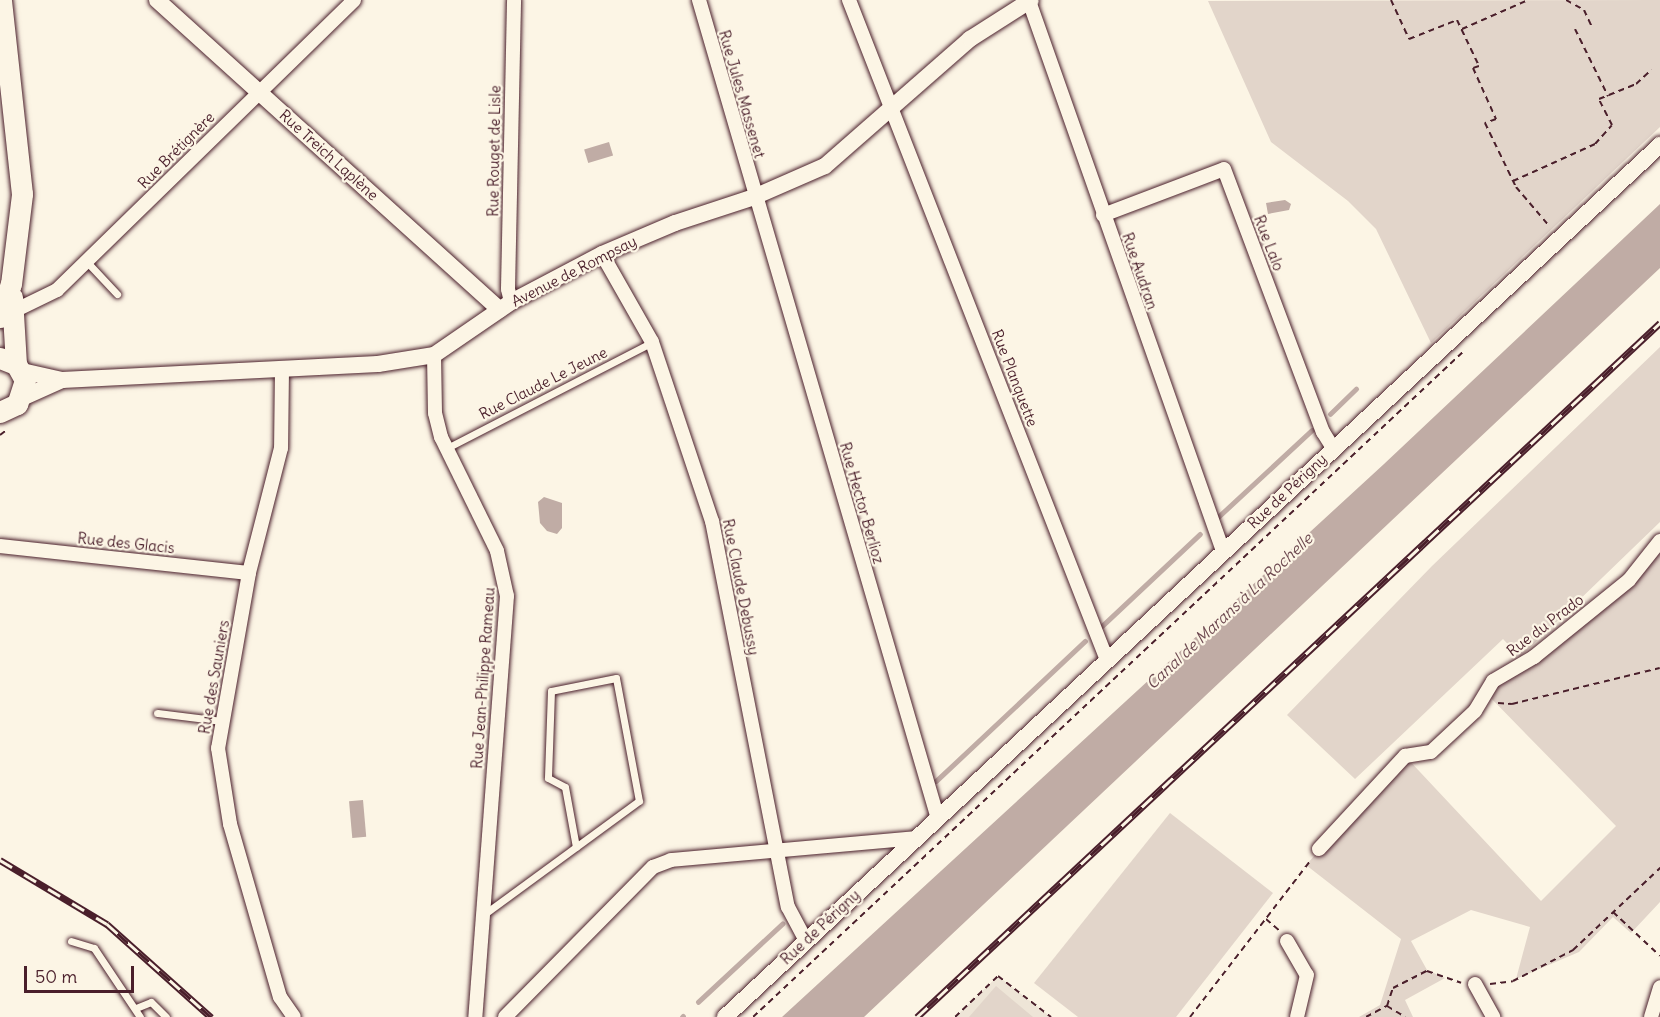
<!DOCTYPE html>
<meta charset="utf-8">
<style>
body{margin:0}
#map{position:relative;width:1660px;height:1017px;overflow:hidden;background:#fcf5e5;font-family:Delius,sans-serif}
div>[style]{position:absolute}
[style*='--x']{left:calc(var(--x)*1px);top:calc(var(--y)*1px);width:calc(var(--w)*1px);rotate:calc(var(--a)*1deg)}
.built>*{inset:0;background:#eee5d7}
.green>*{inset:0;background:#e2d5ca}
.water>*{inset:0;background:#c0aca5;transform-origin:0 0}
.stream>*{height:4.5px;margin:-2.25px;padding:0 2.25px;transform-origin:2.25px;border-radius:2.25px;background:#c0aca5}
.path>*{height:2px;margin-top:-1px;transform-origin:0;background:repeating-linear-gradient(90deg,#4a1f2b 0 6px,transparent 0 10.5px)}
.roads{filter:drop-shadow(0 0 2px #4a1f2b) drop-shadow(0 0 2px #4a1f2b)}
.service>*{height:7px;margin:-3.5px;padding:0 3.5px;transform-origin:3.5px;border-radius:3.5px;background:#fcf5e5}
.minor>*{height:14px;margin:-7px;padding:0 7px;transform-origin:7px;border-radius:7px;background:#fcf5e5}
.tertiary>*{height:16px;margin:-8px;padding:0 8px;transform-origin:8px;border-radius:8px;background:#fcf5e5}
.primary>*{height:21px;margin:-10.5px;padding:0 10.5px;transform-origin:10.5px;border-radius:10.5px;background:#fcf5e5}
.rail>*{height:7px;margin-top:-3.5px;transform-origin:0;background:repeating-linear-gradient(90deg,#fcf5e5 0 14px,#4a1f2b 0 28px);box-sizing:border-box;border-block:2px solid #4a1f2b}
span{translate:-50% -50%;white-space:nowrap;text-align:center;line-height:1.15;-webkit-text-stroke:4.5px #fcf5e5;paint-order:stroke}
.street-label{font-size:15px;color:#4a1f2b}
.water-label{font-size:16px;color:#6d4950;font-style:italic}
.scale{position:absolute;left:24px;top:966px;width:110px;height:27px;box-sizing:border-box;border:3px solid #4a1f2b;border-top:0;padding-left:8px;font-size:18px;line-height:21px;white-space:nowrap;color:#4a1f2b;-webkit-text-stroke:4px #fcf5e5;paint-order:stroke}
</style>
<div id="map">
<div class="built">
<div style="clip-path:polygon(998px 976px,1051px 1017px,955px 1017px)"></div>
</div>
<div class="green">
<div style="clip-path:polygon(1660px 0,1660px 127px,1431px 343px,1376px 229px,1348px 201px,1271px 142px,1208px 1px)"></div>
<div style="clip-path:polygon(1660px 347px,1660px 522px,1520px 657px,1503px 639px,1355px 779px,1287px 715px,1432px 566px)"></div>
<div style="clip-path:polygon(1660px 541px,1660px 902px,1631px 933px,1613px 917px,1579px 952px,1516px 979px,1530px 927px,1471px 910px,1411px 941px,1427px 970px,1445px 978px,1405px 1000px,1413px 1017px,1359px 1017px,1380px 1005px,1401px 939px,1306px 865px,1405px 756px,1541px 901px,1616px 826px,1486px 693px,1629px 580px)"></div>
<div style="clip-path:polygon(1170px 813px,1273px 893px,1176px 1017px,1078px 1017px,1034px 983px)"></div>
<div style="clip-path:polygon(996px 986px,1033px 1017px,969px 1017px)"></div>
</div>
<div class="water">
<div style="left:609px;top:142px;width:14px;height:26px;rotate:73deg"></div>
<div style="clip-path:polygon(1285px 200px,1291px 204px,1289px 210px,1268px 214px,1266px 203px)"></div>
<div style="clip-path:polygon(1660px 204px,1660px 268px,864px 1017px,782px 1017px,1384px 464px)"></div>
<div style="clip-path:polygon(544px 497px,562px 503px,562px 528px,557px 534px,547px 531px,540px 523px,538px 502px)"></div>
<div style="left:363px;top:800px;width:37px;height:14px;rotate:85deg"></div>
</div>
<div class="stream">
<div style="--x:1330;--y:414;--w:36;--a:-44"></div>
<div style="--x:1217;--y:518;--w:129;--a:-42.8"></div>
<div style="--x:1102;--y:626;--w:134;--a:-43.2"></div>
<div style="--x:936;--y:781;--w:204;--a:-43.2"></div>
<div style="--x:698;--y:1002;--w:115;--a:-42.9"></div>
<div style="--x:682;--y:1017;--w:1;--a:-45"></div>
</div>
<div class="path">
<div style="--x:1391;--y:0;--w:43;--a:65.2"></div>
<div style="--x:1409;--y:39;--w:52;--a:-21.6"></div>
<div style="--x:1457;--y:20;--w:51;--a:64.4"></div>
<div style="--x:1479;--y:66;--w:6;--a:162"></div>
<div style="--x:1473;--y:68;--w:56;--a:65.7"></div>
<div style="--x:1496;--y:119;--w:12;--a:160"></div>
<div style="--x:1485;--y:123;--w:71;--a:64.2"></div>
<div style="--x:1516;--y:187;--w:52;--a:49.6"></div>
<div style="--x:1566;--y:0;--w:21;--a:29"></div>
<div style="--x:1584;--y:10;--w:17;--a:65"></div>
<div style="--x:1462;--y:29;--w:72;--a:-23.7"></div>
<div style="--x:1575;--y:29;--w:75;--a:63.8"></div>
<div style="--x:1513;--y:181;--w:90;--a:-24.3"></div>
<div style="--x:1595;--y:144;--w:25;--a:-48"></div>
<div style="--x:1612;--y:125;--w:29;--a:-117"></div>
<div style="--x:1599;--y:99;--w:40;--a:-22"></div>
<div style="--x:1636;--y:84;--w:21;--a:-43"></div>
<div style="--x:0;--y:435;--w:10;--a:-37"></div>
<div style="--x:1498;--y:703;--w:14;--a:4"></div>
<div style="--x:1512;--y:704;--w:152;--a:-13.7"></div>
<div style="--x:1613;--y:912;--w:64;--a:43.1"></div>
<div style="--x:1266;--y:919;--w:18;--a:41"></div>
<div style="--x:1490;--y:984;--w:23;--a:-7"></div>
<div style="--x:1513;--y:981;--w:68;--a:-27.3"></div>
<div style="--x:1573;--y:950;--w:120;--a:-43.3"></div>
<div style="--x:1387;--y:1006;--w:21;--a:31"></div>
<div style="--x:753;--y:1017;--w:973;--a:-43.13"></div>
<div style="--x:955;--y:1017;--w:59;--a:-43.6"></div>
<div style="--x:998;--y:976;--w:67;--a:37.7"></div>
<div style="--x:1190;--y:1017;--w:198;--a:-52.4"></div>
<div style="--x:1366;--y:1017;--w:24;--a:-28"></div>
<div style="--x:1387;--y:1006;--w:19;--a:-72"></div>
<div style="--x:1393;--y:988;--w:38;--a:-27"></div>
<div style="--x:1427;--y:971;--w:36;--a:19"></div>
</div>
<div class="roads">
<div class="service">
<div style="--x:87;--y:262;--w:44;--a:46.8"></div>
<div style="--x:447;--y:448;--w:231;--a:-27.3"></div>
<div style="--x:157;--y:713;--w:64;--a:7.1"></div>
<div style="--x:483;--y:915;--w:193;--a:-36.2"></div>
<div style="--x:639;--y:801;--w:125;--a:-100.6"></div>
<div style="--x:616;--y:678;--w:66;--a:168.7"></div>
<div style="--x:551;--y:691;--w:87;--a:92"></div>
<div style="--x:548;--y:778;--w:19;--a:28"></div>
<div style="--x:565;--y:787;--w:61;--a:79.6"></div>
<div style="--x:71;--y:941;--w:24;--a:17"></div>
<div style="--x:94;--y:948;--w:83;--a:56.3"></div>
<div style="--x:136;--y:1008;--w:16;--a:-22"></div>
<div style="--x:151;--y:1002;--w:21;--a:45"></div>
</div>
<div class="minor">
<div style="--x:699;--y:0;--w:853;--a:73.73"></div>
<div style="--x:849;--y:0;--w:709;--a:68.65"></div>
<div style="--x:1029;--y:1;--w:583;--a:70.57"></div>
<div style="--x:1103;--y:215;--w:129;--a:-20.8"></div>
<div style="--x:1224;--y:169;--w:281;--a:69.4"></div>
<div style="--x:1323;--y:432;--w:19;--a:58"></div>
<div style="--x:602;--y:254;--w:101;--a:60.4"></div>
<div style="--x:652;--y:342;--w:189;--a:71.5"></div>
<div style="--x:712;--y:521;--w:393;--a:78.9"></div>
<div style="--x:788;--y:907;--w:38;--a:62"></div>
<div style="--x:511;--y:302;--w:13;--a:-103"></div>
<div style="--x:508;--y:289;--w:289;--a:-88.8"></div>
<div style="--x:14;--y:311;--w:48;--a:-26"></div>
<div style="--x:57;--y:290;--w:415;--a:-44.3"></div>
<div style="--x:434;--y:355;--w:58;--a:89"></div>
<div style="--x:435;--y:413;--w:25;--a:76"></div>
<div style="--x:441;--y:437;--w:127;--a:63.8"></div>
<div style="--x:497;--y:551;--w:46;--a:77.5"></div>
<div style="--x:507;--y:596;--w:422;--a:94.3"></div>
<div style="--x:282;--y:370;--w:78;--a:90.7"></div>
<div style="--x:281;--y:448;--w:129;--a:104.4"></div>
<div style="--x:249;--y:573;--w:178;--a:100"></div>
<div style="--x:218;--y:748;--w:77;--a:81"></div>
<div style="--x:230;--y:824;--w:180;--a:73.9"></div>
<div style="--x:280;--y:997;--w:24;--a:55"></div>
<div style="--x:0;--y:546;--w:250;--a:6.2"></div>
<div style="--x:1319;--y:849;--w:127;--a:-47.2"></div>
<div style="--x:1405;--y:756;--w:26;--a:-9"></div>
<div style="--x:1431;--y:752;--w:60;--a:-43"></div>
<div style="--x:1475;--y:711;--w:35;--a:-59"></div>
<div style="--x:1493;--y:681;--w:48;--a:-30.3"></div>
<div style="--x:1534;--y:657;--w:122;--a:-39"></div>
<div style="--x:1629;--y:580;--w:50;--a:-51.5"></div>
<div style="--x:1287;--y:941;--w:39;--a:60"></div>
<div style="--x:1307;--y:975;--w:43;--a:103.4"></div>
<div style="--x:1475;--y:984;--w:38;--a:61"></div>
<div style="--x:505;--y:1017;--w:211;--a:-45.4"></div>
<div style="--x:653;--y:867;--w:19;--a:-21"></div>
<div style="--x:671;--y:860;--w:246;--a:-5.1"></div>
<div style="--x:1651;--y:1017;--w:31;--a:-73"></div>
</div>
<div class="tertiary">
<div style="--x:157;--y:0;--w:462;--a:42.1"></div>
<div style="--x:22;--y:371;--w:41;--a:12.7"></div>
<div style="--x:62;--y:380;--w:316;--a:-2.9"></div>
<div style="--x:378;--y:364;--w:57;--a:-9.1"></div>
<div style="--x:434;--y:355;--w:93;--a:-34.5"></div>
<div style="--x:511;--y:302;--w:103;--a:-27.8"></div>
<div style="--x:602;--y:254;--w:79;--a:-23"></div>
<div style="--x:675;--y:223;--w:83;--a:-18.2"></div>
<div style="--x:754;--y:197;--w:77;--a:-23.6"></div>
<div style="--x:825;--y:166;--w:193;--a:-41.2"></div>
<div style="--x:970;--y:39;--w:72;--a:-32.6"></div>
<div style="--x:22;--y:398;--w:44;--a:-24.2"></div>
<div style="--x:725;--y:1017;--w:1279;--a:-43"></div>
</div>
<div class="primary">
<div style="--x:12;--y:297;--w:67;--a:86.6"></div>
<div style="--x:0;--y:317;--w:35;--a:-72"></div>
<div style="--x:11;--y:284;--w:91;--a:-83"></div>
<div style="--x:22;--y:194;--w:195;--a:-96.2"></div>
<div style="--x:0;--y:358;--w:17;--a:21"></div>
<div style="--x:16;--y:364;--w:18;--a:61"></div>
<div style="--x:25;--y:380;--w:25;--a:108"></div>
<div style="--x:17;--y:404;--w:19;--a:155"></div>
</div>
</div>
<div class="rail">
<div style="--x:0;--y:860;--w:125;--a:30.9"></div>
<div style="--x:107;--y:924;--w:140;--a:41.8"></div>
<div style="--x:917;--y:1017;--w:1017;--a:-43.05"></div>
</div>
<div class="street-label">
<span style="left:742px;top:94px;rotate:74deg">Rue Jules Massenet</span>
<span style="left:176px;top:150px;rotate:-45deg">Rue Brétignère</span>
<span style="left:494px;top:151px;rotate:-89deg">Rue Rouget de Lisle</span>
<span style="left:329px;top:155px;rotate:42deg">Rue Treich Laplène</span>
<span style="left:1269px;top:243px;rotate:69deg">Rue Lalo</span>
<span style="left:574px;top:271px;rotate:-27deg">Avenue de Rompsay</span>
<span style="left:1140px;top:271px;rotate:71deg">Rue Audran</span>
<span style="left:1015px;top:378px;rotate:69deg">Rue Planquette</span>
<span style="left:543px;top:383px;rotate:-27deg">Rue Claude Le Jeune</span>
<span style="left:1287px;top:491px;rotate:-43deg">Rue de Périgny</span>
<span style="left:862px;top:503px;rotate:74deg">Rue Hector Berlioz</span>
<span style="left:126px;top:543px;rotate:6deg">Rue des Glacis</span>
<span style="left:741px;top:587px;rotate:79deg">Rue Claude Debussy</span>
<span style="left:1545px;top:625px;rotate:-37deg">Rue du Prado</span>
<span style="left:214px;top:677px;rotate:-80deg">Rue des Sauniers</span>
<span style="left:483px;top:678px;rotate:-86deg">Rue Jean-Philippe Rameau</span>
<span style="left:820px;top:927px;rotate:-43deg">Rue de Périgny</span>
</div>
<div class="water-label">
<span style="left:1229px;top:611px;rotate:-43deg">Canal de Marans à La Rochelle</span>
</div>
<div class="scale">50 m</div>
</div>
